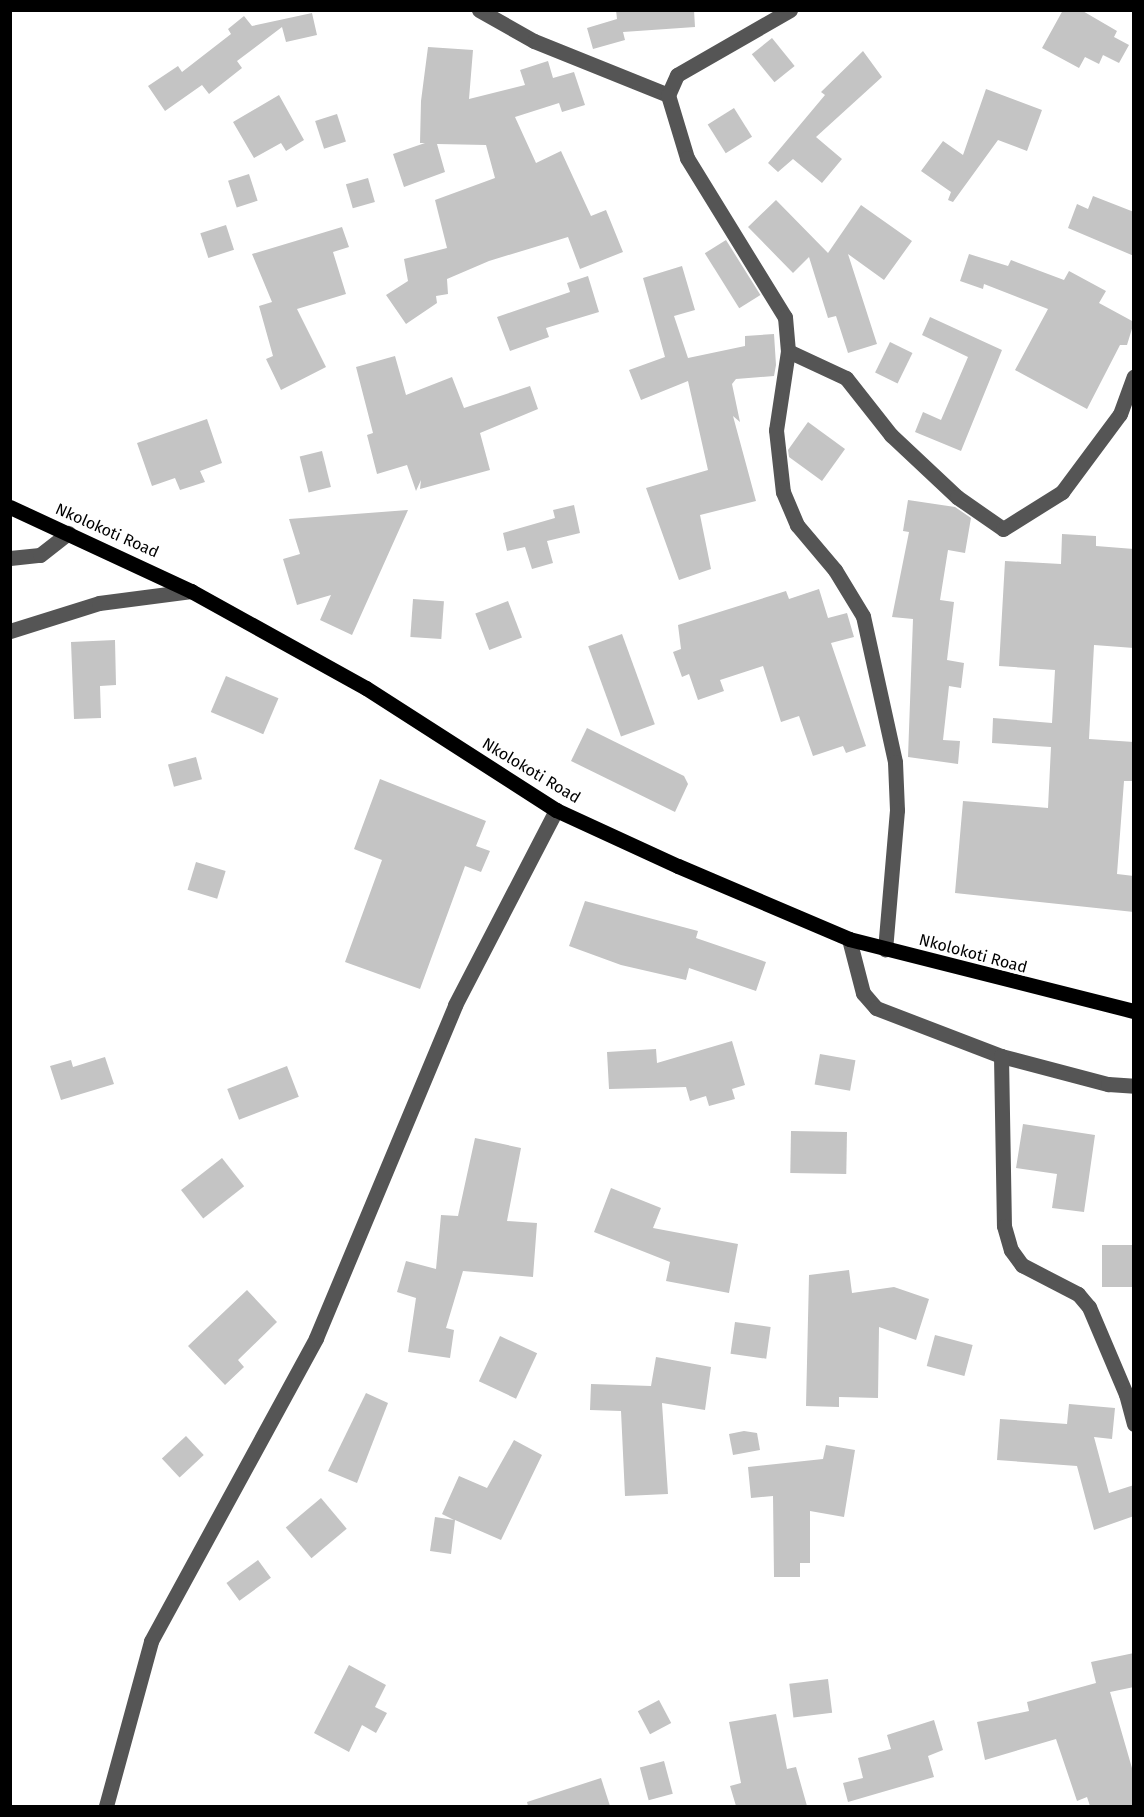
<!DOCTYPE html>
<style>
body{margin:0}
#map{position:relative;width:1144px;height:1817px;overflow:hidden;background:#fff;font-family:"Fira Sans",sans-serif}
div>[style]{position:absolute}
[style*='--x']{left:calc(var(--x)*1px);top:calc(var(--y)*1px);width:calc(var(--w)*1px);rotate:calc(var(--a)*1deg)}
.building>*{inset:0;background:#c4c4c4;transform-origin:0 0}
.minor>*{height:15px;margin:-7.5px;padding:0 7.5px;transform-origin:7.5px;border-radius:7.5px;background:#555}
.major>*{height:15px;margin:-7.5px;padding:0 7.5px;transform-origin:7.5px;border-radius:7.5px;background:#000}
span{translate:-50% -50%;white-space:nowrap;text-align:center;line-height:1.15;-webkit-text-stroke:6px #fff;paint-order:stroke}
.street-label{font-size:16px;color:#000}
.frame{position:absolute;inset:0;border:12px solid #000;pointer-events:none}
</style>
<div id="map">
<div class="building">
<div style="clip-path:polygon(616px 10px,694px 10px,695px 27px,623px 32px,625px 40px,593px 49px,587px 28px,617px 19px)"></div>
<div style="clip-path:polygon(1063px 10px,1081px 10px,1117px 31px,1114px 37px,1129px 45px,1119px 63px,1103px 55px,1099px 64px,1085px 57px,1079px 68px,1042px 48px)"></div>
<div style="clip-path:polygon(312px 13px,317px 35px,286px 42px,282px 27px,237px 61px,242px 68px,209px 94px,202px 85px,165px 111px,148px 86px,178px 66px,182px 72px,231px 34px,228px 29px,244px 16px,252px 26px)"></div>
<div style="left:772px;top:38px;width:36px;height:26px;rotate:51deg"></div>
<div style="clip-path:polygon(428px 47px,473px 50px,469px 99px,525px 85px,520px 70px,548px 61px,553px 78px,574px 72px,585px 105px,562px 112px,559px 103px,515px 117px,536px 163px,561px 151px,591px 216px,606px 210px,623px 252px,580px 269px,568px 237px,489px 261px,447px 279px,448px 294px,436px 296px,437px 303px,406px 324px,386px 295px,408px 281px,404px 259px,447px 248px,435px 200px,495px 178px,486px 145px,437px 144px,445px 172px,404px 187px,393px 154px,425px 143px,420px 143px,421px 101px)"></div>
<div style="clip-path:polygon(863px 51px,882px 77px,816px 137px,842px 159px,822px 183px,793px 159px,778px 172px,768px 163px,825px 95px,821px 92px)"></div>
<div style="clip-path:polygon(986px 89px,1042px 110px,1027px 151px,998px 140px,953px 202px,948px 200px,951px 192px,921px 171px,943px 141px,963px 155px)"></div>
<div style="clip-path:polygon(279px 95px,304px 140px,286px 151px,281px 143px,254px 158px,233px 122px)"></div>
<div style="left:734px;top:108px;width:34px;height:31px;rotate:58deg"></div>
<div style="left:337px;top:114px;width:29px;height:23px;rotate:72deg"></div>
<div style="left:249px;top:174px;width:28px;height:22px;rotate:72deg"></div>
<div style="left:368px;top:178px;width:25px;height:23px;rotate:74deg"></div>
<div style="clip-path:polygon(1093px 196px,1134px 212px,1134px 256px,1068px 228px,1077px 204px,1088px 209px)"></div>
<div style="clip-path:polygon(776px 200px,828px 253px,861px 205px,912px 241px,884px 280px,848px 254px,877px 344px,848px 353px,836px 316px,828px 318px,809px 257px,793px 273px,748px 227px)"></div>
<div style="left:226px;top:225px;width:26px;height:27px;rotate:72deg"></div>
<div style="clip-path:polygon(342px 227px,349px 247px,333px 252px,346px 294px,297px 309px,326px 367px,281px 390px,266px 359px,273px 356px,259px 306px,272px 302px,252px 254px)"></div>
<div style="left:726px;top:240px;width:65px;height:25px;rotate:58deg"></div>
<div style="clip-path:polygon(969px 254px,1008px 266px,1011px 260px,1064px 280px,1069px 271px,1106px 291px,1099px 303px,1134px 322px,1127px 345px,1120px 345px,1087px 409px,1015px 370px,1048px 309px,984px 284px,983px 289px,960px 281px)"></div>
<div style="clip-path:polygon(682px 266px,695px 310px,674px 316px,688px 358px,745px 346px,745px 336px,774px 334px,776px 365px,774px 376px,736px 379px,732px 384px,740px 422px,733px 416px,756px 501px,700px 515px,711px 569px,679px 580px,646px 488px,708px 470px,688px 381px,641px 400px,629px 370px,665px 357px,643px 278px)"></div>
<div style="clip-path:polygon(588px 276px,599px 312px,546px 328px,549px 337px,510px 351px,497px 317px,570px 292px,567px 283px)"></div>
<div style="clip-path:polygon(930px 317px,1002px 350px,961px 451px,915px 432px,923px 412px,941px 420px,968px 357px,922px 335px)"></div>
<div style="left:890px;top:342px;width:25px;height:34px;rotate:26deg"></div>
<div style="clip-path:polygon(395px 356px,406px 395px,452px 377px,464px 408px,530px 386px,538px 409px,480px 433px,490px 470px,420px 489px,421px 480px,416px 491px,407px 465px,377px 474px,367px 435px,373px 433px,356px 367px)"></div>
<div style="clip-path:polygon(207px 419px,222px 463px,200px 471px,205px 482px,180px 490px,175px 478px,152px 486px,137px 443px)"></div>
<div style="clip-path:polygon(808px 422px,845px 449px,822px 481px,789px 457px,788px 450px)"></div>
<div style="left:322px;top:451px;width:37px;height:23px;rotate:76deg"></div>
<div style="clip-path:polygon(908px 500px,955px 507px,971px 518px,965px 553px,948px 550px,940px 600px,954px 602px,947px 660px,964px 663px,961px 688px,949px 686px,943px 740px,960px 741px,958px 764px,908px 757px,913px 619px,892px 617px,909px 532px,903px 531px)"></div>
<div style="clip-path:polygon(574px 505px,580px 533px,547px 541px,553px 563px,532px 569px,525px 547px,507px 551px,503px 533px,555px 518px,553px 510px)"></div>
<div style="clip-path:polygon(408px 510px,352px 635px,320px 620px,331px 595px,297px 605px,283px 559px,300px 554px,289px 519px)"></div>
<div style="clip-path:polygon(1062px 534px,1096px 536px,1096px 546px,1134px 549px,1134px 648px,1094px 645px,1089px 739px,1134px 742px,1134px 781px,1124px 781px,1117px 874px,1134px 876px,1134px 912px,955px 893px,963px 801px,1048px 808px,1051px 747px,992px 743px,993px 718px,1052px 723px,1055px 670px,999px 666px,1005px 561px,1061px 564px)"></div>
<div style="clip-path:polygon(819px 589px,828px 618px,847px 613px,854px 637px,831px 643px,866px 746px,846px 753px,843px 746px,813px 756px,799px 716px,781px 722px,763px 666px,720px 680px,724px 691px,698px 700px,689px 674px,682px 677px,673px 652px,681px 649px,678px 625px,786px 591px,789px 599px)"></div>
<div style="left:413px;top:599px;width:31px;height:38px;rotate:4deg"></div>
<div style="left:508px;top:601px;width:39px;height:35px;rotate:69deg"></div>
<div style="left:622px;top:634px;width:96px;height:36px;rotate:70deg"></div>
<div style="clip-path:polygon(115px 640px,116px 685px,100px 686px,101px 718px,74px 719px,71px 642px)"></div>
<div style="left:226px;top:676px;width:57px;height:39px;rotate:23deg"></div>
<div style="clip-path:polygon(587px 728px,684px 776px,688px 784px,675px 812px,571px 761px)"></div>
<div style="left:196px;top:757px;width:23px;height:29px;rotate:75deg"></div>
<div style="clip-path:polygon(380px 779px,486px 821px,476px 846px,490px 851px,481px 872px,465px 866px,420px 989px,345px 962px,382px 860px,354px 849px)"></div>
<div style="left:196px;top:862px;width:31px;height:29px;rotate:17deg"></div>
<div style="clip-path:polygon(585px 901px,698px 931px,696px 938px,766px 962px,756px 991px,689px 968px,686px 980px,621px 965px,569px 946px)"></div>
<div style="clip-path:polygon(732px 1041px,745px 1085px,732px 1089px,735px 1099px,709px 1106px,706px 1096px,690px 1101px,686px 1087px,609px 1089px,607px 1052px,656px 1049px,657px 1063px)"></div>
<div style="left:820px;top:1054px;width:36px;height:31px;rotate:10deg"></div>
<div style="clip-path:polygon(105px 1057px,114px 1084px,61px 1100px,50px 1066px,71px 1060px,73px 1067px)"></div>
<div style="left:287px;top:1066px;width:33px;height:64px;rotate:69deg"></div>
<div style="clip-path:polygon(1023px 1124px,1095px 1135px,1084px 1212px,1052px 1208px,1057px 1174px,1016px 1168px)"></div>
<div style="left:791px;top:1131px;width:56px;height:42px;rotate:1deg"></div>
<div style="clip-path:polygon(475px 1138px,521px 1148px,507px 1221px,537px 1223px,533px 1277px,463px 1271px,446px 1328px,454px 1330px,450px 1358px,408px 1352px,416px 1298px,397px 1292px,406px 1261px,436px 1269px,441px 1215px,458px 1216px)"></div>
<div style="left:222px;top:1158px;width:36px;height:52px;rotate:52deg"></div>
<div style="clip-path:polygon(611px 1188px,661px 1208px,653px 1228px,738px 1244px,729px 1293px,666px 1281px,670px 1262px,594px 1232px)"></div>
<div style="left:1102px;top:1245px;width:32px;height:42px"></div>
<div style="clip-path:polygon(849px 1270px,852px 1293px,894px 1287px,929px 1299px,916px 1340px,879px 1327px,878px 1398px,839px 1397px,839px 1407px,806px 1406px,809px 1275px)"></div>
<div style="clip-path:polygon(247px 1290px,277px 1322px,238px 1360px,244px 1367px,225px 1385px,188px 1346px)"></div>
<div style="left:735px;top:1322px;width:36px;height:32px;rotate:8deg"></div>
<div style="left:935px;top:1335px;width:39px;height:32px;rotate:15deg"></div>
<div style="left:500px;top:1336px;width:41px;height:50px;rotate:25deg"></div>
<div style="clip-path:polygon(656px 1357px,711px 1367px,705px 1410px,662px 1403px,668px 1494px,625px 1496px,621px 1411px,590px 1410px,591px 1384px,651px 1386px)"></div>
<div style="clip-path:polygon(366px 1393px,388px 1403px,357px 1483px,328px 1471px)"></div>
<div style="clip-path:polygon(1069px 1404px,1115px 1408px,1112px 1439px,1094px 1437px,1109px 1493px,1134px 1485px,1134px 1516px,1094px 1530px,1077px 1466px,997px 1460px,1000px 1419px,1067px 1424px)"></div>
<div style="clip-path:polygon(744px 1431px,757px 1433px,760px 1450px,733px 1455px,729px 1434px)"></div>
<div style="left:186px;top:1436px;width:26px;height:33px;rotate:47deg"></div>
<div style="clip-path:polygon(514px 1440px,542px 1455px,501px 1540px,455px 1520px,451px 1554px,430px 1551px,435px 1517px,454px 1520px,442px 1514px,459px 1476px,487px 1488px)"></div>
<div style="clip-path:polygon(826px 1445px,855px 1450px,844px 1517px,810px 1511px,810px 1563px,800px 1563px,800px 1577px,774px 1577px,773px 1496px,751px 1498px,748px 1467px,823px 1459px)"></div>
<div style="left:321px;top:1498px;width:40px;height:46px;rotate:50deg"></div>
<div style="left:258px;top:1560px;width:22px;height:39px;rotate:54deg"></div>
<div style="clip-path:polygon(1134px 1653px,1134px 1687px,1110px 1692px,1134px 1775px,1134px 1806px,1090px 1806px,1087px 1797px,1077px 1801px,1056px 1739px,985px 1760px,977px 1722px,1029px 1711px,1027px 1702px,1096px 1683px,1091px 1662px)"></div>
<div style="clip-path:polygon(349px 1665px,386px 1685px,375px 1707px,387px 1713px,376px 1733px,362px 1725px,349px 1752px,314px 1733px)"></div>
<div style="left:828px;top:1679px;width:34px;height:39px;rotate:83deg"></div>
<div style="left:659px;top:1700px;width:26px;height:24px;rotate:62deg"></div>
<div style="clip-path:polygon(776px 1714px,787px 1769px,796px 1767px,807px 1806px,736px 1806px,730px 1786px,741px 1783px,729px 1722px)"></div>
<div style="clip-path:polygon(934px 1720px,943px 1750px,928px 1756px,934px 1777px,848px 1802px,843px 1783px,863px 1778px,858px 1758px,891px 1749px,887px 1735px)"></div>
<div style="left:664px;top:1761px;width:34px;height:25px;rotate:75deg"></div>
<div style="clip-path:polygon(601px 1778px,610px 1806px,528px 1806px,527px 1802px)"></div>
</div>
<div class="minor">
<div style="--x:479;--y:10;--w:63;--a:29.4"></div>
<div style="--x:534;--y:41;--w:144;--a:21.9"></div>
<div style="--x:790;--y:10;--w:130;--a:150.1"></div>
<div style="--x:677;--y:75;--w:22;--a:114"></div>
<div style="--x:668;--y:95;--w:66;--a:73.2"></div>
<div style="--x:687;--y:158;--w:187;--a:58.4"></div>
<div style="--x:785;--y:317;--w:34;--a:85"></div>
<div style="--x:788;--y:351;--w:80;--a:98.6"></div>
<div style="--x:776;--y:430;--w:62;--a:83.6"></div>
<div style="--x:783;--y:492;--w:36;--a:67"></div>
<div style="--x:797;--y:525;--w:59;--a:49.8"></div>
<div style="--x:835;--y:570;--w:54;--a:58.7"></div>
<div style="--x:863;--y:616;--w:149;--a:77.6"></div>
<div style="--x:895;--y:762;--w:48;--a:87.6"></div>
<div style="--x:897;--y:810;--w:140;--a:94.9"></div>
<div style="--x:788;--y:351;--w:64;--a:25"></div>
<div style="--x:846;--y:378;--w:73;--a:51.7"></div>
<div style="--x:891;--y:435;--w:91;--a:43.2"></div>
<div style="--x:957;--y:497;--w:56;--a:34.8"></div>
<div style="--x:1003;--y:529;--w:70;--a:-32.1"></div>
<div style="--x:1062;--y:492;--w:97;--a:-53.4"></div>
<div style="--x:1120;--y:414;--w:40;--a:-69.8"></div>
<div style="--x:10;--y:558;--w:30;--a:-6"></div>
<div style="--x:40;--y:555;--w:36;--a:-38"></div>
<div style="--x:10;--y:631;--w:93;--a:-17.5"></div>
<div style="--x:99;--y:603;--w:93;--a:-7.4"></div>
<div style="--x:849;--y:939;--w:56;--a:75.5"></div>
<div style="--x:863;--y:993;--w:20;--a:49"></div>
<div style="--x:876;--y:1008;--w:134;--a:21"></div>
<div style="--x:1001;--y:1056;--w:111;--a:14.7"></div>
<div style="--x:1108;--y:1084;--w:26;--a:4"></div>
<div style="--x:1001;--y:1056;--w:170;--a:89"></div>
<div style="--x:1004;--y:1226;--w:25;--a:74"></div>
<div style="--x:1011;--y:1250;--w:19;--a:54"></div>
<div style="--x:1022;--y:1265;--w:63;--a:27.4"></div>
<div style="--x:1078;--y:1294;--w:17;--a:50"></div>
<div style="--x:1089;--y:1307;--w:95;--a:67"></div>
<div style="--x:1126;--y:1394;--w:31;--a:75"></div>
<div style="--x:106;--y:1806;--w:171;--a:-74.7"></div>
<div style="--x:151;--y:1641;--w:345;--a:-61.4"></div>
<div style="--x:316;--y:1338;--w:361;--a:-67.3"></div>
<div style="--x:455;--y:1005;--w:220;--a:-62.6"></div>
</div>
<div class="major">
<div style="--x:10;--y:507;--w:200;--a:24.9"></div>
<div style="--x:191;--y:591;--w:200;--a:29"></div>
<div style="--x:366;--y:688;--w:226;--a:32.7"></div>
<div style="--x:556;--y:810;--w:134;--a:24.7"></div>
<div style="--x:678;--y:866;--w:186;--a:23.1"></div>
<div style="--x:849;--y:939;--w:294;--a:14.2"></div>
</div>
<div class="street-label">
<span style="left:107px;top:531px;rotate:24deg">Nkolokoti Road</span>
<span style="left:531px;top:771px;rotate:31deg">Nkolokoti Road</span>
<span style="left:973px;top:954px;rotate:15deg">Nkolokoti Road</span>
</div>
<div class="frame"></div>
</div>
